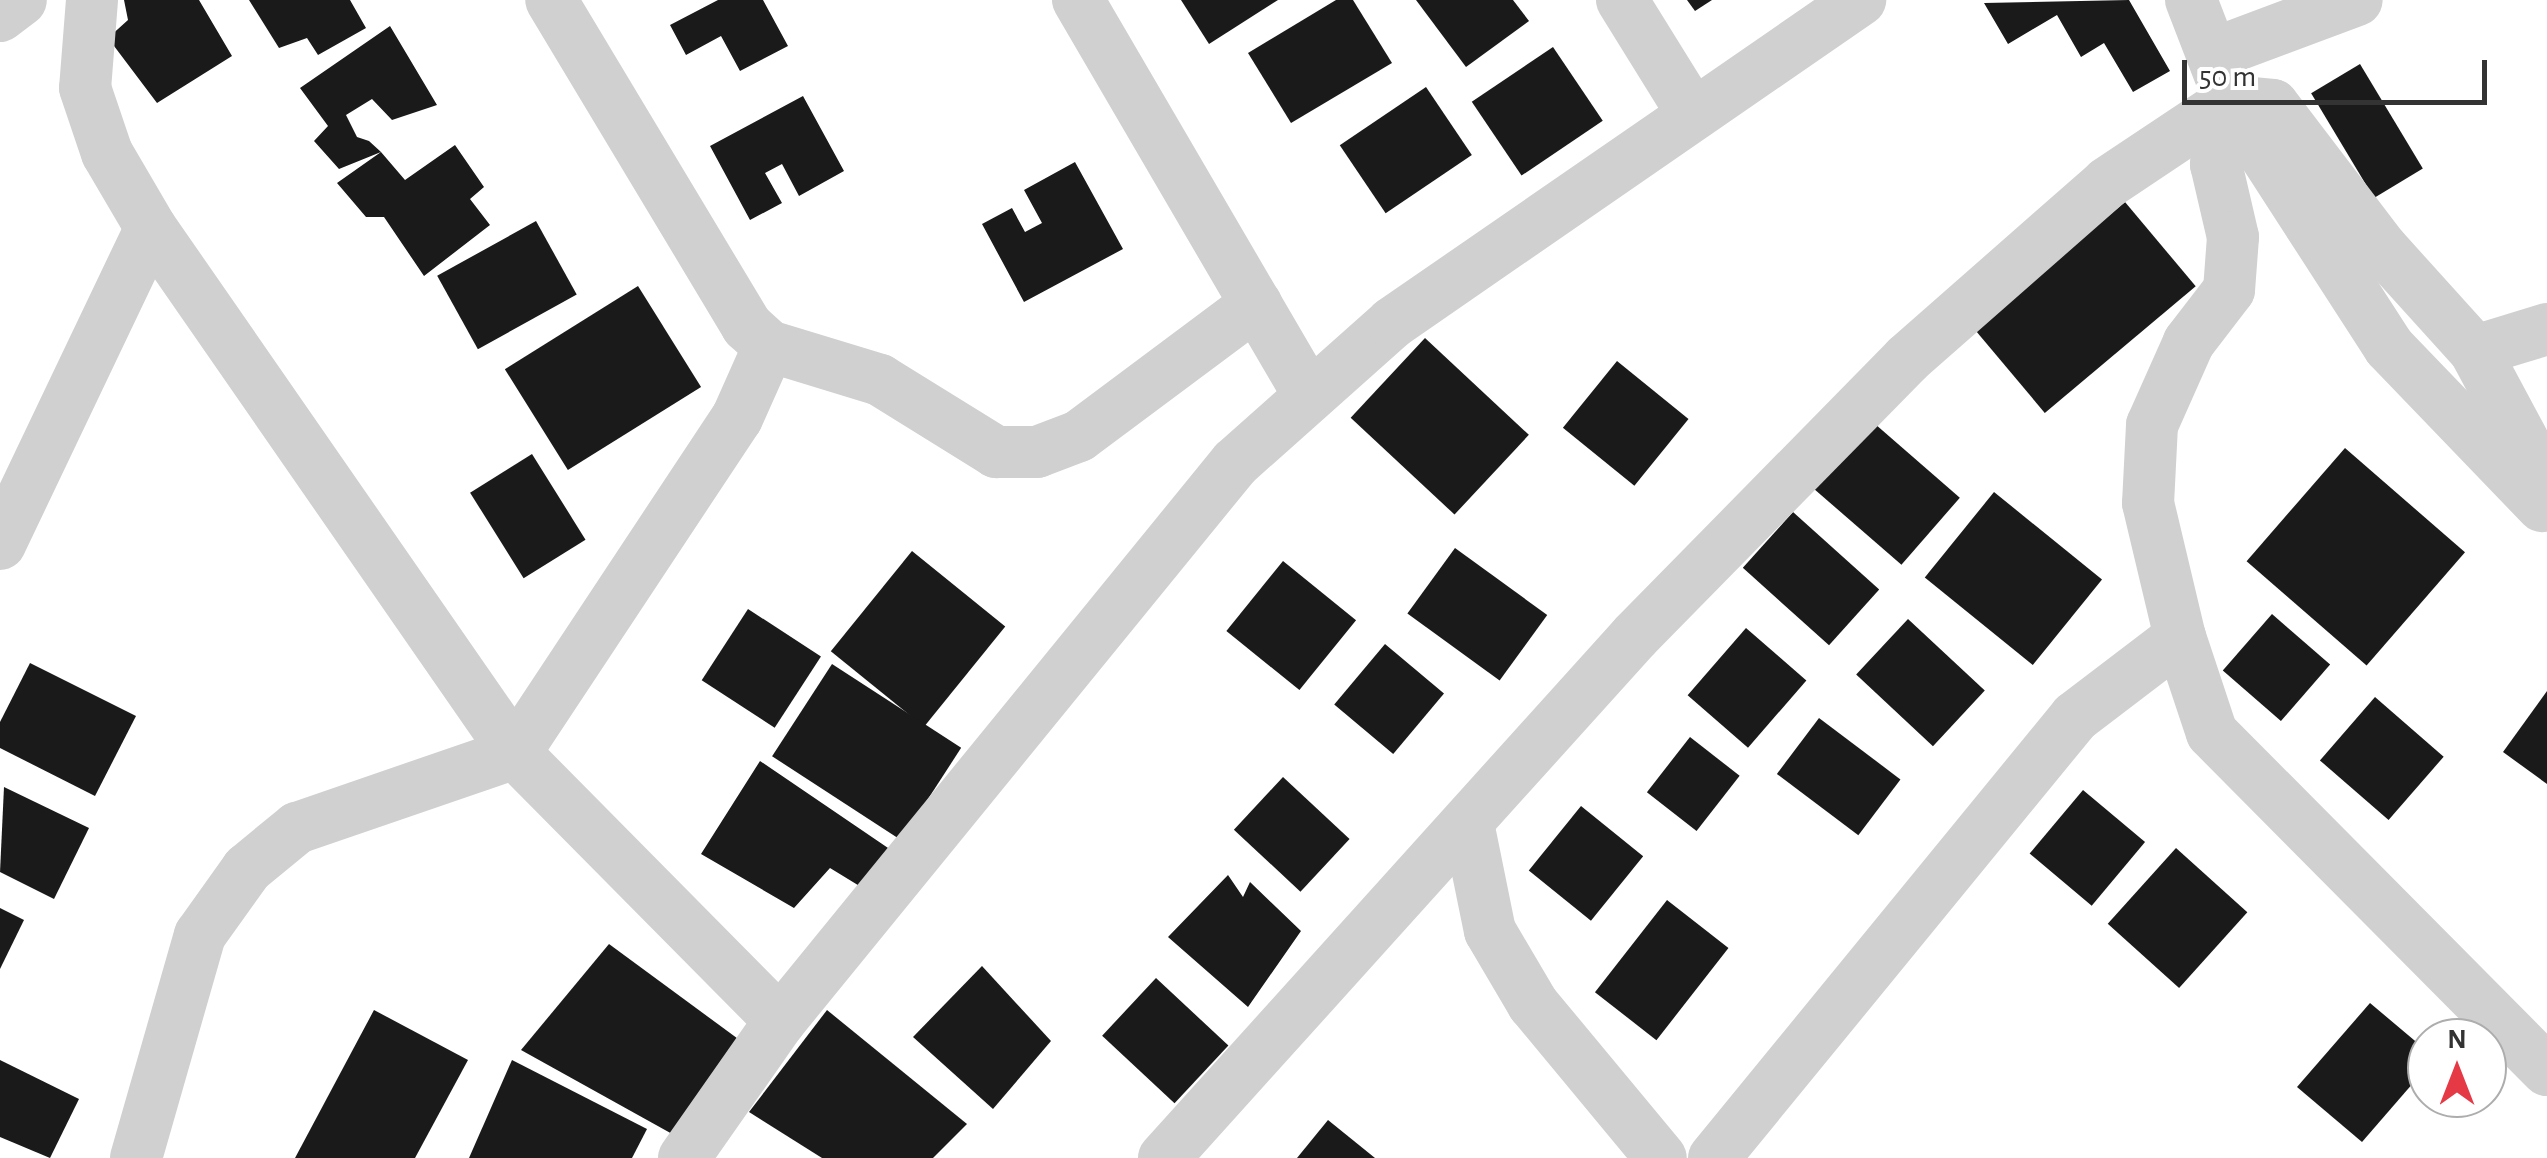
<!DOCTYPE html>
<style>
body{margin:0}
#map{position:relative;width:2547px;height:1158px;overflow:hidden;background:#fff;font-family:"Alegreya Sans",sans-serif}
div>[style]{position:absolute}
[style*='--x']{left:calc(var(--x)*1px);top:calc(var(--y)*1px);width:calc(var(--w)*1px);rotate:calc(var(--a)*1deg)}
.building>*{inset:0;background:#1a1a1a;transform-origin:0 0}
.minor>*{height:52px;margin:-26px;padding:0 26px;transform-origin:26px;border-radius:26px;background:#d0d0d0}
span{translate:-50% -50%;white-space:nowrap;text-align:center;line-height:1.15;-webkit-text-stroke:10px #fff;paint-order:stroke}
.north{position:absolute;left:2407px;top:1018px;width:100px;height:100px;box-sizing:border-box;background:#fff;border:2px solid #adadad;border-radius:50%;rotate:0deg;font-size:28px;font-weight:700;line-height:40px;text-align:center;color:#333}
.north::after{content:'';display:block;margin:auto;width:35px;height:45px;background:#e63946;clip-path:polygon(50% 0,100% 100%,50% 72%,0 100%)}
.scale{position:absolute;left:2182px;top:60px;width:305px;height:45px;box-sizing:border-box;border:5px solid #333;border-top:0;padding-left:12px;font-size:30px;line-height:35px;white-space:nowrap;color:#333;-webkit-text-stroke:8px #fff;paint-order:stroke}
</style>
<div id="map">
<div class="building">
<div style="clip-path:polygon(124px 0,199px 0,232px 56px,157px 103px,108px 38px,128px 20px)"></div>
<div style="clip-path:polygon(249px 0,350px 0,366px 28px,318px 55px,307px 38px,279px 48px)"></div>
<div style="clip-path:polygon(718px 0,763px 0,788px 46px,740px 71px,721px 36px,686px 55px,670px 25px)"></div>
<div style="clip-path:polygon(1181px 0,1278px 0,1209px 44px)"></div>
<div style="clip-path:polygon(1336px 0,1353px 0,1392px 63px,1291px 123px,1248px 53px)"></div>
<div style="clip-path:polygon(1416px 0,1513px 0,1529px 21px,1466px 67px)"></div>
<div style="clip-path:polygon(1687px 0,1712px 0,1695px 11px)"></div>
<div style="clip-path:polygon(2129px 0,2170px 71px,2133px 92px,2104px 43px,2081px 57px,2057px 15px,2008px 44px,1984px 3px)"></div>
<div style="clip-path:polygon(390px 26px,437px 105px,392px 120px,372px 99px,346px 115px,357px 137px,369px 141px,381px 152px,405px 180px,455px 145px,484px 187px,470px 199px,490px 225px,424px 276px,384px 217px,366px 217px,337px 183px,381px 152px,339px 169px,314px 141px,328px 126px,300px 88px)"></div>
<div style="left:1553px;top:47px;width:89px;height:98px;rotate:56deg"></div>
<div style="left:2360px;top:64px;width:122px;height:57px;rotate:59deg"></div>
<div style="left:1426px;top:87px;width:82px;height:104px;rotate:56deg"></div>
<div style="clip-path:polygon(803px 96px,844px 171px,799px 196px,782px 164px,765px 173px,782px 203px,750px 220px,710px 146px)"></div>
<div style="clip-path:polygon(1075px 162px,1123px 249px,1024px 302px,982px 224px,1012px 208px,1025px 232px,1042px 223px,1024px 190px)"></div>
<div style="left:2125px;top:202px;width:110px;height:197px;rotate:50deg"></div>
<div style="left:536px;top:221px;width:84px;height:113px;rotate:61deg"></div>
<div style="left:638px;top:286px;width:119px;height:157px;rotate:58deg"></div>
<div style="left:1425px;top:338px;width:142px;height:109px;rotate:43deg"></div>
<div style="left:1617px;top:361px;width:92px;height:86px;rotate:39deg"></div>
<div style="left:1867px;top:417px;width:123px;height:89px;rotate:41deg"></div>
<div style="left:2345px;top:448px;width:159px;height:150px;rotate:41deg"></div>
<div style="left:532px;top:454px;width:101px;height:73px;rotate:58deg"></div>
<div style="left:1994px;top:492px;width:139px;height:110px;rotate:39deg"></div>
<div style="left:1793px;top:512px;width:116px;height:75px;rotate:42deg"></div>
<div style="left:1455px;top:548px;width:114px;height:81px;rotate:36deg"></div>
<div style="left:912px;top:551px;width:120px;height:129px;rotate:39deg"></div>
<div style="left:1283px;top:561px;width:94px;height:90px;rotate:39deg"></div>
<div style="left:748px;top:609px;width:87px;height:85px;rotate:33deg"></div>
<div style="left:2272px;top:614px;width:77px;height:75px;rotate:41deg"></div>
<div style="left:1908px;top:619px;width:105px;height:76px;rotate:43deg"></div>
<div style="left:1746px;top:628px;width:80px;height:89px;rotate:41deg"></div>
<div style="left:1385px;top:644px;width:77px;height:79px;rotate:40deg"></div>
<div style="clip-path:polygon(30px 663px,136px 716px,95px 796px,0 748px,0 722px)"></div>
<div style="left:832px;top:664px;width:154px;height:110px;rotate:33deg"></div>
<div style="clip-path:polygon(2547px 691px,2547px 784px,2503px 752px)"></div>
<div style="left:2375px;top:697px;width:91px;height:84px;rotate:41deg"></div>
<div style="left:1819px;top:718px;width:102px;height:70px;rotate:37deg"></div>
<div style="left:1690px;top:737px;width:63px;height:70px;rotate:38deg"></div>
<div style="clip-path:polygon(760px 761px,891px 850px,866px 890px,830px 868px,794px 908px,701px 854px)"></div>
<div style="left:1283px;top:777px;width:91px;height:72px;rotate:43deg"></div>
<div style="clip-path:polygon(4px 787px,89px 828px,54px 899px,0 872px)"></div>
<div style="left:2083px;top:790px;width:81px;height:83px;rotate:40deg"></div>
<div style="left:1581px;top:806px;width:80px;height:83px;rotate:39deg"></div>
<div style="left:2176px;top:848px;width:96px;height:102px;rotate:42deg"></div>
<div style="clip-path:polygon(1228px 875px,1243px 897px,1250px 882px,1301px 931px,1248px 1007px,1168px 937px)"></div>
<div style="left:1667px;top:900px;width:78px;height:117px;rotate:38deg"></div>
<div style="clip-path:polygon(0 908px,24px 920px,0 969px)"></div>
<div style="clip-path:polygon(609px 944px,745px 1044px,674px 1135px,521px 1050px)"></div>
<div style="clip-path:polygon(982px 966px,1051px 1041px,993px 1109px,913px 1037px)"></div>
<div style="left:1156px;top:978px;width:99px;height:79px;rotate:43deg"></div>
<div style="clip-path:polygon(2370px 1003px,2427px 1051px,2427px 1067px,2362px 1142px,2297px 1087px)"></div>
<div style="clip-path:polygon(374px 1010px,468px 1060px,415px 1158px,295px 1158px)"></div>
<div style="clip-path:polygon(827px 1010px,967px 1124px,933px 1158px,822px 1158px,749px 1112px)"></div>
<div style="clip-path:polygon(0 1060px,79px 1099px,50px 1158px,0 1137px)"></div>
<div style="clip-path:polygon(512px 1060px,647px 1129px,632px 1158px,469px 1158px)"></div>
<div style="clip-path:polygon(1328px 1120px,1375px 1158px,1297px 1158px)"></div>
</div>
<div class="minor">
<div style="--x:92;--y:0;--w:88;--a:94.5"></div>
<div style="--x:85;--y:88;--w:69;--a:71.3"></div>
<div style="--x:107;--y:153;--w:87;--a:59.6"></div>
<div style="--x:151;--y:228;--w:639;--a:55.27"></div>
<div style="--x:515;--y:753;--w:377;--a:45.3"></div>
<div style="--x:1078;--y:0;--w:455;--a:59.7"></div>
<div style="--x:1622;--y:0;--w:133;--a:58.2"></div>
<div style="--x:2191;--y:0;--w:108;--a:68.9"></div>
<div style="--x:2230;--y:101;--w:65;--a:102.5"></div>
<div style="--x:2216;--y:164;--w:75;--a:76.9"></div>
<div style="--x:2233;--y:237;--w:53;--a:94.3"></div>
<div style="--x:2229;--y:290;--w:66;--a:127.6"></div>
<div style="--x:2189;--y:342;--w:91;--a:114"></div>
<div style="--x:2152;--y:425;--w:78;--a:92.9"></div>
<div style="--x:2148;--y:503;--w:138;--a:76.6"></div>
<div style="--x:2180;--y:637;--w:101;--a:71.6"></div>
<div style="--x:2212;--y:733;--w:475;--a:45.2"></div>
<div style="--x:0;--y:16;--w:26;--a:-37"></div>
<div style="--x:2218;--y:52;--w:148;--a:-20.5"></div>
<div style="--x:2230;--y:101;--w:293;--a:57.1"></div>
<div style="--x:2389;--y:347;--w:221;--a:46.1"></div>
<div style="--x:769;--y:346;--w:116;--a:17"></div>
<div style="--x:880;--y:380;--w:137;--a:31.8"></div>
<div style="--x:996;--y:452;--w:41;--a:0"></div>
<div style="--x:1037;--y:452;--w:45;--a:-20.9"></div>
<div style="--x:1079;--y:436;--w:221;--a:-36.7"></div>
<div style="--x:2475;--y:351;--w:75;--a:-17"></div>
<div style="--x:0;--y:544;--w:350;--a:-64.5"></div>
<div style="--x:1469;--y:828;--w:105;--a:78.5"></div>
<div style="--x:1490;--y:931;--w:85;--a:59.5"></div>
<div style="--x:1533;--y:1004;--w:200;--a:50.3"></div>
<div style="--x:136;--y:1158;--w:232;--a:-74"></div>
<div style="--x:200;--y:935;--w:81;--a:-54.5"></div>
<div style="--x:247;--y:869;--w:65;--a:-39.4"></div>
<div style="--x:297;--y:828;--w:231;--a:-19"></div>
<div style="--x:515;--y:753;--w:402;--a:-56.5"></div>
<div style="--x:737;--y:418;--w:79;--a:-66"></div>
<div style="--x:769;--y:346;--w:30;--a:-138"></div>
<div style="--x:747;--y:326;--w:380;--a:-121"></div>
<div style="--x:684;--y:1158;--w:167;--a:-55"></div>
<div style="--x:780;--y:1021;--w:720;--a:-50.81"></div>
<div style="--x:1235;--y:463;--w:210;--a:-41.7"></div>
<div style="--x:1392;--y:323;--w:569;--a:-34.61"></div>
<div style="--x:1164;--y:1158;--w:703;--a:-47.94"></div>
<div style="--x:1635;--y:636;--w:388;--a:-45.5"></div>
<div style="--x:1907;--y:359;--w:266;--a:-41.3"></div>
<div style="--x:2107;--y:183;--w:148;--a:-33.7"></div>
<div style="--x:2230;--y:101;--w:43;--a:5.3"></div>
<div style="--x:2273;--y:105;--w:180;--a:52.7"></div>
<div style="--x:2382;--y:248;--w:139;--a:47.9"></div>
<div style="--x:2475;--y:351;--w:152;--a:61.8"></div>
<div style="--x:1714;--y:1158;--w:570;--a:-50.7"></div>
<div style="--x:2075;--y:717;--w:132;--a:-37.3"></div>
</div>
<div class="north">N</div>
<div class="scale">50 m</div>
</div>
